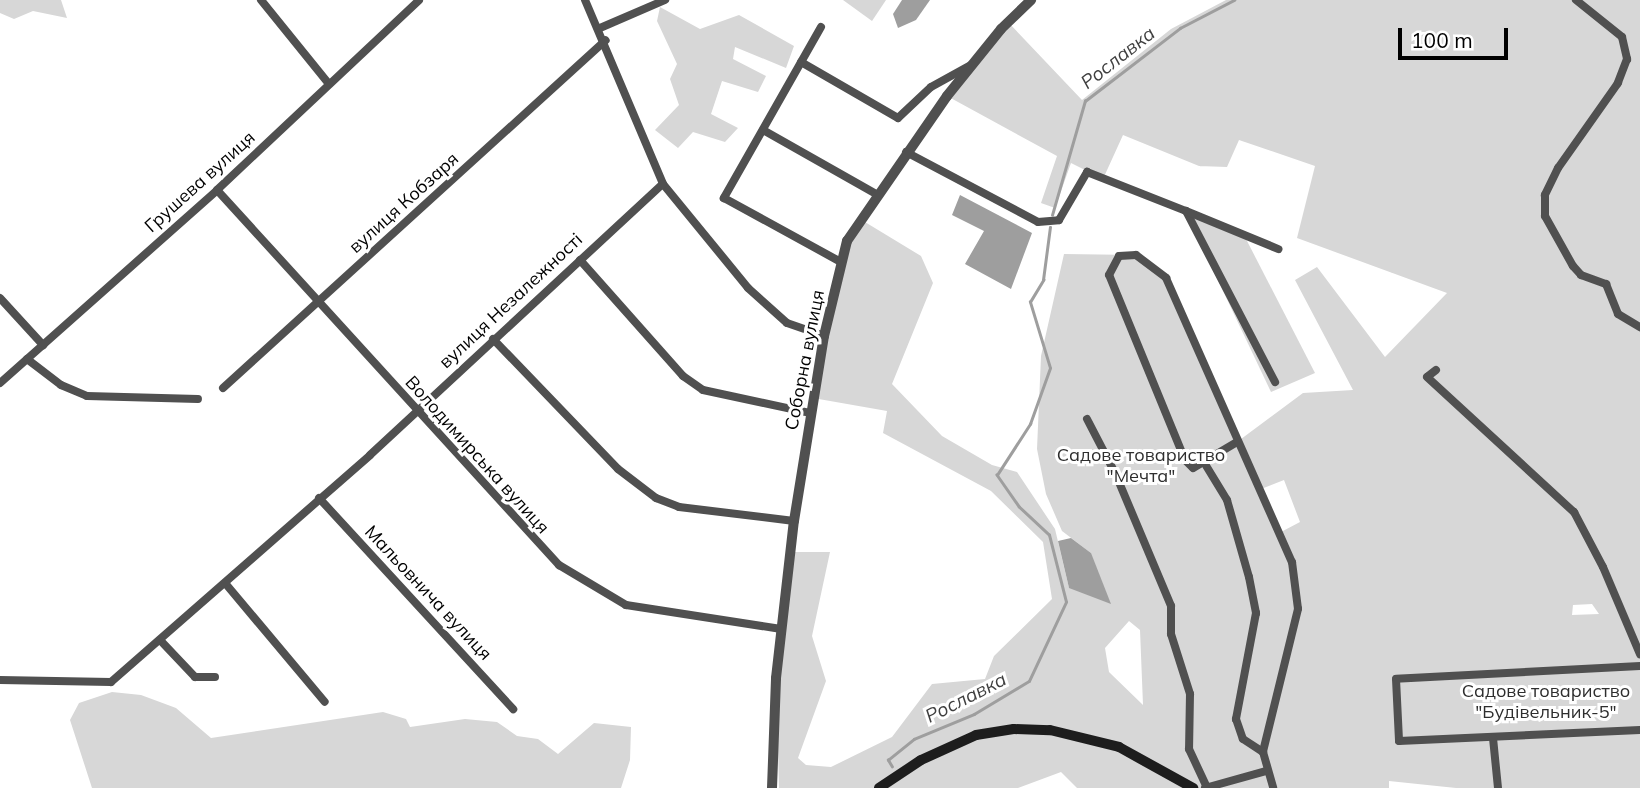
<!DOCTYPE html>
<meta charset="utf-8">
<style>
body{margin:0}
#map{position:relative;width:1640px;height:788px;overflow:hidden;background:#fff;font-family:Mulish,sans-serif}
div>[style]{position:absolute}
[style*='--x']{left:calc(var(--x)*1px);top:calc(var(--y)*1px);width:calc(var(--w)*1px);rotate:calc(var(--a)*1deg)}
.green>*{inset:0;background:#d7d7d7}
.water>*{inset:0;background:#9e9e9e}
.stream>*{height:2.5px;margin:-1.25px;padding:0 1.25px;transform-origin:1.25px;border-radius:1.25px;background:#9e9e9e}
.minor>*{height:8px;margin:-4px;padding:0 4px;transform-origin:4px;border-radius:4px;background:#505050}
.tertiary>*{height:10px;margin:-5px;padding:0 5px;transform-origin:5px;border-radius:5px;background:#505050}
.secondary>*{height:10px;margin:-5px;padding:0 5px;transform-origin:5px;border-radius:5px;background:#1d1d1d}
span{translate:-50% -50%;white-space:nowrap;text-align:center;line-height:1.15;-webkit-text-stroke:6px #fff;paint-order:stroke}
.street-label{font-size:18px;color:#000}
.park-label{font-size:18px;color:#2e2e2e}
.water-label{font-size:19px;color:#3f3f3f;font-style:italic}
.scale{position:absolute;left:1398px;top:28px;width:110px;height:32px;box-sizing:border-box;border:4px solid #000;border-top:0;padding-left:9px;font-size:21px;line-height:24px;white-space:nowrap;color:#000;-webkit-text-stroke:5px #fff;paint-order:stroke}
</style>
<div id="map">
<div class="green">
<div style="clip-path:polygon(0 0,61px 0,67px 18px,33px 11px,14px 19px,0 13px)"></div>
<div style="clip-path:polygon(843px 0,886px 0,872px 21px)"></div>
<div style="clip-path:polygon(evenodd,1226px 0,1640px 0,1640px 788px,1456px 788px,1389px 781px,1389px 788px,1077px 788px,1061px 772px,1018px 788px,779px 788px,776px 678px,790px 552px,830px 552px,812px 636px,826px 681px,798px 758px,806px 765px,831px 767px,892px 737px,932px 684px,985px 679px,994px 656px,1052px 599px,1043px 542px,991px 491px,883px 433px,887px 411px,813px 398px,841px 262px,860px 219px,921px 256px,933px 283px,892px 384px,942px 436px,992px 465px,1017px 472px,1055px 529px,1069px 588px,1091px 553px,1062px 531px,1046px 494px,1037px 449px,1041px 356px,1064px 254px,1136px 255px,1166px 278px,1237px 442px,1303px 393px,1353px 390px,1295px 280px,1317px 267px,1385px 357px,1447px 293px,1297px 238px,1315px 166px,1239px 140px,1227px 167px,1199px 166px,1123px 135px,1103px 179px,1071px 163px,1055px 208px,1041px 203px,1057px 156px,947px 96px,1008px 22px,1082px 100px,1171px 29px,1226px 0,1284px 480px,1300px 522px,1281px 532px,1261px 489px,1284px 480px,1226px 0,1592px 604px,1599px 614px,1572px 615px,1573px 605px,1592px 604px,1226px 0,1129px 621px,1140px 630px,1143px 705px,1109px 672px,1105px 648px,1129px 621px)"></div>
<div style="clip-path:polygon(660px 7px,700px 29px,739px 15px,794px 46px,786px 68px,735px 47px,733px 59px,766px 76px,758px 92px,722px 81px,711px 114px,738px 128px,725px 142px,693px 132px,678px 148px,655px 130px,679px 105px,670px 79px,677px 64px,657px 21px)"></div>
<div style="clip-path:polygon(1185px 211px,1246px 239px,1315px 373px,1271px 392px)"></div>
<div style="clip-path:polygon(112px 692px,141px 695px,176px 708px,211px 738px,383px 712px,406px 719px,410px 727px,465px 719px,497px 722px,517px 736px,538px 739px,558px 754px,594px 723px,631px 727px,630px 760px,621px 788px,92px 788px,70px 720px,79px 703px)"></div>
</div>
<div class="water">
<div style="clip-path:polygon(902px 0,930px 0,916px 20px,898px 28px,893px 14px)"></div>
<div style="clip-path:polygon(960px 195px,1032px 233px,1011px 289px,965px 264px,984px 231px,952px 215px)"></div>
<div style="clip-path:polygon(1071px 538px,1091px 553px,1111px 604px,1069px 588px,1058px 541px)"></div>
</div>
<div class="stream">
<div style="--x:1052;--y:215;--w:119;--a:-73.9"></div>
<div style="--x:1085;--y:101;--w:120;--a:-37.5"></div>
<div style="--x:1180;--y:28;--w:61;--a:-27.4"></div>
<div style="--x:892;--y:767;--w:8;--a:-120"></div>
<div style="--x:888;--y:760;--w:33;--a:-39"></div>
<div style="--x:914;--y:739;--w:65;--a:-22.6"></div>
<div style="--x:974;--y:714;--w:64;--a:-31"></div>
<div style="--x:1029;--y:681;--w:87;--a:-64.9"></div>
<div style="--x:1066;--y:602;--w:69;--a:-104.2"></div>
<div style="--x:1049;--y:535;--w:41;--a:-137"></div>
<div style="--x:1019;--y:507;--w:39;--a:-125"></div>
<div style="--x:997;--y:475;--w:61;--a:-57.1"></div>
<div style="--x:1030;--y:424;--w:59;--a:-70.3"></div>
<div style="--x:1050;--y:368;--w:69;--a:-106.9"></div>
<div style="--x:1030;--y:302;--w:26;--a:-59"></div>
<div style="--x:1043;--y:280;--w:53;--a:-82.5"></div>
</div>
<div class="minor">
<div style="--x:261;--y:0;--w:108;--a:51"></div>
<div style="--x:585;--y:0;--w:200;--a:67"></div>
<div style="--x:663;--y:184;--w:134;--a:50.7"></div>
<div style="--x:748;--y:288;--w:52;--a:41.9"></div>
<div style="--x:787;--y:323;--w:39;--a:19"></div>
<div style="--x:1576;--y:0;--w:59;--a:38.8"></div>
<div style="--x:1622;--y:37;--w:23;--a:77"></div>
<div style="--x:1627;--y:59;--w:26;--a:111"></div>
<div style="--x:1618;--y:83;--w:104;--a:125.2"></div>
<div style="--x:1558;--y:168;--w:30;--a:116"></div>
<div style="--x:1545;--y:195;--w:21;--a:90"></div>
<div style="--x:1545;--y:216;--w:57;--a:60.8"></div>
<div style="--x:1573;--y:266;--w:12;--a:48"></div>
<div style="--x:1581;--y:275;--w:27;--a:20"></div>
<div style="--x:1606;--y:284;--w:32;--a:68"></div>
<div style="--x:1618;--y:314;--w:26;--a:31"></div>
<div style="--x:821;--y:27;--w:197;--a:119.6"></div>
<div style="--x:724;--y:198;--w:133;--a:28.7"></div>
<div style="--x:600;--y:28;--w:71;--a:-23.3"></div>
<div style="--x:801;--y:62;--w:112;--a:30"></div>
<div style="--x:898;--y:118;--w:45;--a:-43.2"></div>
<div style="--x:931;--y:87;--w:46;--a:-28.8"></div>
<div style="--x:763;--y:130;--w:130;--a:29.5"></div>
<div style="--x:906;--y:152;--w:149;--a:27.9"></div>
<div style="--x:1038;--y:222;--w:21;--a:-5"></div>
<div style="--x:1059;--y:220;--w:56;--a:-59.7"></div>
<div style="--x:1087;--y:172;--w:106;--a:21.5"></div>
<div style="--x:1186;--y:211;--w:193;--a:62.5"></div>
<div style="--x:217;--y:190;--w:508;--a:47.64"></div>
<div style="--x:559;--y:565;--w:78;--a:30.8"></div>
<div style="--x:626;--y:605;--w:157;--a:8.8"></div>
<div style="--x:1186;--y:211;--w:100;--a:22.4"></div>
<div style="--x:580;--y:260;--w:155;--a:48.4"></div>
<div style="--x:683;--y:376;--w:24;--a:35"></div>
<div style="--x:703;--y:390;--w:109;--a:12.1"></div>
<div style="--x:0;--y:298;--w:64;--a:47.5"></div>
<div style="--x:493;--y:339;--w:180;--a:46.1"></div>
<div style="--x:618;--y:469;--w:48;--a:37.3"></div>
<div style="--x:656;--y:498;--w:25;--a:21"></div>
<div style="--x:679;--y:507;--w:116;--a:6.9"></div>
<div style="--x:27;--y:359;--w:43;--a:37.4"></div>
<div style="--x:61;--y:385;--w:28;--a:23"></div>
<div style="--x:87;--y:396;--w:111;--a:1.5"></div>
<div style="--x:1436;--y:370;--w:11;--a:142"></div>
<div style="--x:1427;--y:377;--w:200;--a:42.6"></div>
<div style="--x:1574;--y:512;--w:62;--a:62.2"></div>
<div style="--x:1603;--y:567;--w:95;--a:67"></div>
<div style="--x:0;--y:383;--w:290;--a:-41.6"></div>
<div style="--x:217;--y:190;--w:277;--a:-43.2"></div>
<div style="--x:223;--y:388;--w:517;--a:-42.26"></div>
<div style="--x:1087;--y:419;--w:63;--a:62.6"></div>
<div style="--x:1116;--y:475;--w:142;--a:67.2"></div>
<div style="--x:1171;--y:606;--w:28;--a:90"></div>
<div style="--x:1171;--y:634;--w:63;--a:72.4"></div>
<div style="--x:1190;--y:694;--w:55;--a:91"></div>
<div style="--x:1189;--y:749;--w:40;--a:65"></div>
<div style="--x:1237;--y:442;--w:51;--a:149.4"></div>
<div style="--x:1193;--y:468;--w:11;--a:-135"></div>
<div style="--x:1185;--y:460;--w:200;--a:-112.3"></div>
<div style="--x:1109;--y:275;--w:21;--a:-62"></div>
<div style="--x:1119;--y:256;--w:17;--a:-3"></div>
<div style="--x:1136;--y:255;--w:38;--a:37"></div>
<div style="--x:1166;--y:278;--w:311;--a:66.1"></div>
<div style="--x:1292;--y:562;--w:47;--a:82.7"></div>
<div style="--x:1298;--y:609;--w:147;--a:103.8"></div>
<div style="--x:1263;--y:752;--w:37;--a:74"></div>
<div style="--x:1202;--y:459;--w:48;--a:58.6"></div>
<div style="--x:1227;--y:500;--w:80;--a:74.1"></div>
<div style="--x:1249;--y:577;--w:37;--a:79"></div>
<div style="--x:1256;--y:613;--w:108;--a:100.7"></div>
<div style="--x:1236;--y:719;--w:21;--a:71"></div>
<div style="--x:1243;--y:739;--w:24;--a:33"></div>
<div style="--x:319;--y:498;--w:287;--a:47.4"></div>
<div style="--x:225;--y:583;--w:155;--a:50"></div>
<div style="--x:160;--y:640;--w:51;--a:46.6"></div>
<div style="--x:195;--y:677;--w:20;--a:0"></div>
<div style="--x:1640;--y:666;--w:244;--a:177"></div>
<div style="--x:1396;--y:679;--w:62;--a:87.2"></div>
<div style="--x:1399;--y:741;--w:241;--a:-2.6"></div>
<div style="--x:0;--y:680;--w:111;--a:1"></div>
<div style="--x:111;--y:682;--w:344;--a:-41.2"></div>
<div style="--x:370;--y:455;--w:399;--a:-42.8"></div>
<div style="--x:1493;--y:738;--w:50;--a:84.3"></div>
<div style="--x:1205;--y:788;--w:63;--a:-15.6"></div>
</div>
<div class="tertiary">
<div style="--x:772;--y:788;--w:110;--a:-87.9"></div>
<div style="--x:776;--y:678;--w:158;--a:-83.5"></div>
<div style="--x:794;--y:521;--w:187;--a:-80.8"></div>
<div style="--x:824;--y:336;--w:98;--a:-76.4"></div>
<div style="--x:847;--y:241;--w:176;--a:-55.4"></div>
<div style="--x:947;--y:96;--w:86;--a:-51.1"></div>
<div style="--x:1001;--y:29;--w:42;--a:-44"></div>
</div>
<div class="secondary">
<div style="--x:879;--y:788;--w:50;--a:-33.7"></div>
<div style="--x:921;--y:760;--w:60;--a:-24.4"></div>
<div style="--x:976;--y:735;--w:38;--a:-9"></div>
<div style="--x:1014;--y:729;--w:36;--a:2"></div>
<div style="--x:1050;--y:730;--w:71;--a:13.8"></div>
<div style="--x:1119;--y:747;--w:85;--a:29"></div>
</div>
<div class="street-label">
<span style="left:200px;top:182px;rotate:-42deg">Грушева вулиця</span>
<span style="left:404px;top:203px;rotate:-42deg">вулиця Кобзаря</span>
<span style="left:511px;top:301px;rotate:-43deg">вулиця Незалежності</span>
<span style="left:805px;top:360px;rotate:-79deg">Соборна вулиця</span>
<span style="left:477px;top:455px;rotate:48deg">Володимирська вулиця</span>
<span style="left:428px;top:593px;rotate:47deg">Мальовнича вулиця</span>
</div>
<div class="park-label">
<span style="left:1141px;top:466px">Садове товариство<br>"Мечта"</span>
<span style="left:1546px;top:702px">Садове товариство<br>"Будівельник-5"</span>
</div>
<div class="water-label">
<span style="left:1118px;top:58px;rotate:-38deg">Рославка</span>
<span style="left:966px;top:698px;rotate:-27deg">Рославка</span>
</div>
<div class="scale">100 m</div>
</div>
